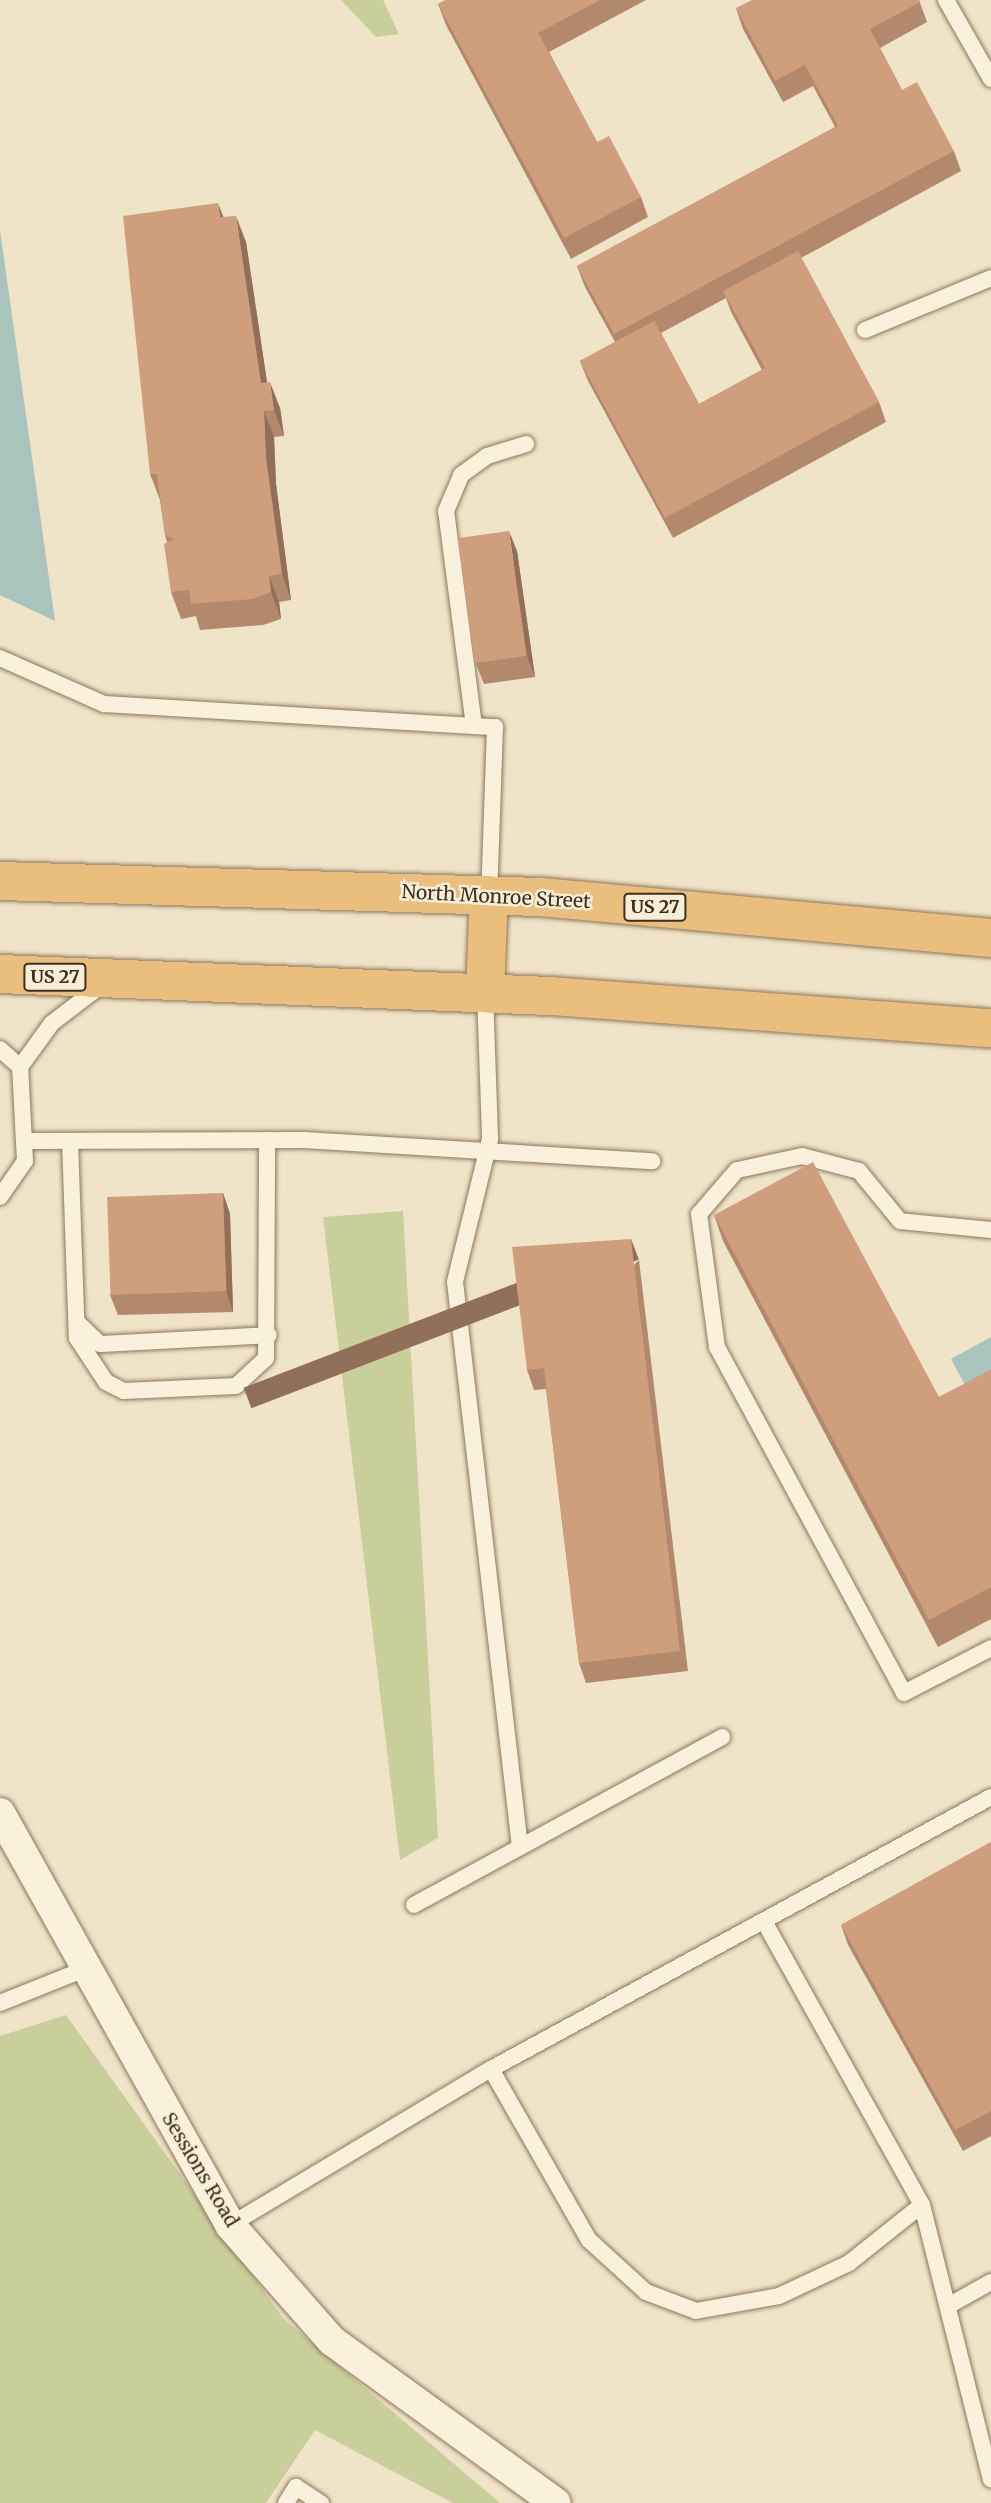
<!DOCTYPE html>
<style>
body{margin:0}
#map{position:relative;width:991px;height:2503px;overflow:hidden;background:#f0e4c8;font-family:Merriweather,serif}
div>[style]{position:absolute}
[style*='--x']{left:calc(var(--x)*1px);top:calc(var(--y)*1px);width:calc(var(--w)*1px);rotate:calc(var(--a)*1deg)}
.green>*{inset:0;background:#c9cf9b}
.water>*{inset:0;background:#a9c4bc}
.roads{filter:drop-shadow(0 0 2px #8d765c) drop-shadow(0 0 2px #8d765c)}
.service>*{height:16px;margin:-8px;padding:0 8px;transform-origin:8px;border-radius:8px;background:#faf1dc}
.minor>*{height:30px;margin:-15px;padding:0 15px;transform-origin:15px;border-radius:15px;background:#faf1dc}
.trunk>*{height:38px;margin:-19px;padding:0 19px;transform-origin:19px;border-radius:19px;background:#eabe7c}
.wall>*{inset:0;background:#b2896c}
.shaded-wall>*{inset:0;background:#916f58;transform-origin:0 0}
.building>*{inset:0;background:#cf9f7d;transform-origin:0 0}
span{translate:-50% -50%;white-space:nowrap;text-align:center;line-height:1.15;-webkit-text-stroke:5px #f7eed8;paint-order:stroke}
.shield-label span{padding:2px 5px;background:#f7eed8;border:2px solid;border-radius:5px;-webkit-text-stroke-width:0}
.shield-label{font-size:18px;color:#3d2e20;font-weight:700}
.street-label{font-size:19px;color:#3d2e20}
</style>
<div id="map">
<div class="green">
<div style="clip-path:polygon(341px 0,383px 0,399px 34px,376px 37px)"></div>
<div style="clip-path:polygon(403px 1211px,438px 1838px,400px 1860px,323px 1217px)"></div>
<div style="clip-path:polygon(66px 2015px,283px 2318px,500px 2503px,453px 2503px,315px 2430px,266px 2503px,0 2503px,0 2036px)"></div>
</div>
<div class="water">
<div style="clip-path:polygon(0 230px,55px 621px,0 595px)"></div>
<div style="clip-path:polygon(991px 1337px,991px 1373px,966px 1387px,951px 1359px)"></div>
</div>
<div class="roads">
<div class="service">
<div style="--x:946;--y:0;--w:91;--a:60.3"></div>
<div style="--x:865;--y:330;--w:136;--a:-22.4"></div>
<div style="--x:0;--y:658;--w:114;--a:23.9"></div>
<div style="--x:104;--y:704;--w:392;--a:3.4"></div>
<div style="--x:495;--y:727;--w:168;--a:92"></div>
<div style="--x:474;--y:726;--w:217;--a:-97.4"></div>
<div style="--x:446;--y:511;--w:39;--a:-67"></div>
<div style="--x:461;--y:475;--w:32;--a:-36"></div>
<div style="--x:487;--y:456;--w:41;--a:-17.1"></div>
<div style="--x:485;--y:993;--w:146;--a:88"></div>
<div style="--x:490;--y:1139;--w:147;--a:103.8"></div>
<div style="--x:455;--y:1282;--w:569;--a:83.44"></div>
<div style="--x:0;--y:1049;--w:27;--a:42"></div>
<div style="--x:20;--y:1067;--w:54;--a:-54"></div>
<div style="--x:52;--y:1023;--w:64;--a:-37.4"></div>
<div style="--x:24;--y:1141;--w:280;--a:-0.2"></div>
<div style="--x:304;--y:1140;--w:349;--a:3.5"></div>
<div style="--x:70;--y:1141;--w:197;--a:88"></div>
<div style="--x:77;--y:1338;--w:53;--a:56.6"></div>
<div style="--x:106;--y:1382;--w:20;--a:27"></div>
<div style="--x:124;--y:1391;--w:112;--a:-2.6"></div>
<div style="--x:236;--y:1386;--w:41;--a:-43"></div>
<div style="--x:266;--y:1358;--w:218;--a:-89.7"></div>
<div style="--x:0;--y:1197;--w:44;--a:-55.2"></div>
<div style="--x:25;--y:1161;--w:94;--a:-93"></div>
<div style="--x:991;--y:1230;--w:91;--a:-174.4"></div>
<div style="--x:900;--y:1221;--w:65;--a:-129.4"></div>
<div style="--x:859;--y:1171;--w:59;--a:-165.3"></div>
<div style="--x:802;--y:1156;--w:66;--a:167.8"></div>
<div style="--x:737;--y:1170;--w:58;--a:130.8"></div>
<div style="--x:699;--y:1214;--w:134;--a:82.3"></div>
<div style="--x:717;--y:1347;--w:393;--a:61.6"></div>
<div style="--x:904;--y:1693;--w:98;--a:-27.3"></div>
<div style="--x:78;--y:1323;--w:30;--a:44"></div>
<div style="--x:100;--y:1344;--w:169;--a:-3"></div>
<div style="--x:414;--y:1905;--w:351;--a:-28.6"></div>
<div style="--x:0;--y:2003;--w:92;--a:-21.8"></div>
<div style="--x:491;--y:2069;--w:197;--a:60.2"></div>
<div style="--x:589;--y:2240;--w:77;--a:42.4"></div>
<div style="--x:646;--y:2292;--w:53;--a:20.8"></div>
<div style="--x:696;--y:2311;--w:84;--a:-10.2"></div>
<div style="--x:779;--y:2296;--w:77;--a:-25.2"></div>
<div style="--x:849;--y:2263;--w:93;--a:-38.5"></div>
<div style="--x:922;--y:2205;--w:325;--a:-119.1"></div>
<div style="--x:922;--y:2205;--w:283;--a:75.9"></div>
<div style="--x:230;--y:2225;--w:304;--a:-30.9"></div>
<div style="--x:491;--y:2069;--w:569;--a:-28.55"></div>
<div style="--x:948;--y:2306;--w:49;--a:-29.2"></div>
<div style="--x:286;--y:2503;--w:19;--a:-58"></div>
<div style="--x:296;--y:2487;--w:30;--a:33"></div>
</div>
<div class="minor">
<div style="--x:0;--y:1813;--w:472;--a:60.8"></div>
<div style="--x:230;--y:2225;--w:154;--a:48.7"></div>
<div style="--x:332;--y:2341;--w:276;--a:35.9"></div>
</div>
<div class="trunk">
<div style="--x:0;--y:881;--w:540;--a:1.7"></div>
<div style="--x:540;--y:897;--w:453;--a:5.2"></div>
<div style="--x:0;--y:974;--w:551;--a:2.29"></div>
<div style="--x:551;--y:996;--w:441;--a:4.2"></div>
<div style="--x:485;--y:993;--w:98;--a:-87.7"></div>
</div>
</div>
<div class="wall">
<div style="clip-path:polygon(446px 0,646px 0,549px 52px,597px 142px,641px 197px,648px 217px,571px 259px,446px 25px,438px 4px)"></div>
<div style="clip-path:polygon(evenodd,919px 0,927px 22px,880px 48px,902px 90px,954px 151px,961px 171px,801px 258px,879px 402px,886px 422px,673px 538px,588px 381px,580px 361px,615px 342px,585px 287px,577px 266px,835px 127px,813px 86px,783px 102px,743px 29px,736px 8px,919px 0,726px 298px,731px 312px,762px 370px,699px 404px,661px 333px,726px 298px)"></div>
<div style="clip-path:polygon(224px 217px,246px 242px,267px 382px,280px 408px,284px 436px,274px 437px,276px 484px,291px 600px,279px 602px,281px 619px,263px 625px,200px 630px,196px 616px,181px 619px,171px 592px,167px 542px,165px 535px,160px 500px,150px 474px)"></div>
<div style="clip-path:polygon(517px 551px,535px 677px,484px 684px,476px 664px)"></div>
<div style="clip-path:polygon(223px 1193px,230px 1214px,233px 1312px,118px 1315px,110px 1295px)"></div>
<div style="clip-path:polygon(714px 1215px,939px 1397px,991px 1370px,991px 1619px,938px 1647px,723px 1241px)"></div>
<div style="clip-path:polygon(639px 1260px,688px 1671px,586px 1683px,579px 1663px,546px 1389px,534px 1390px,527px 1370px)"></div>
<div style="clip-path:polygon(991px 1842px,991px 2136px,963px 2151px,848px 1945px,841px 1925px)"></div>
</div>
<div class="shaded-wall">
<div style="clip-path:polygon(218px 203px,228px 229px,220px 217px)"></div>
<div style="clip-path:polygon(236px 216px,246px 242px,271px 409px,261px 383px)"></div>
<div style="clip-path:polygon(270px 382px,280px 408px,284px 436px,274px 410px)"></div>
<div style="clip-path:polygon(264px 411px,274px 437px,276px 484px,291px 600px,282px 574px,266px 458px)"></div>
<div style="clip-path:polygon(509px 531px,517px 551px,535px 677px,527px 656px)"></div>
<div style="clip-path:polygon(269px 576px,279px 602px,281px 619px,271px 592px)"></div>
<div style="clip-path:polygon(223px 1193px,230px 1214px,233px 1312px,226px 1291px)"></div>
<div style="left:631px;top:1239px;width:22px;height:415px;rotate:69deg"></div>
</div>
<div class="building">
<div style="clip-path:polygon(446px 0,600px 0,538px 33px,597px 142px,609px 136px,641px 197px,564px 238px,438px 4px)"></div>
<div style="clip-path:polygon(752px 0,919px 0,920px 2px,870px 29px,902px 90px,917px 82px,954px 151px,614px 334px,577px 266px,838px 126px,805px 65px,775px 81px,736px 8px)"></div>
<div style="clip-path:polygon(218px 203px,220px 217px,236px 216px,261px 383px,270px 382px,274px 410px,264px 411px,266px 458px,282px 574px,269px 576px,271px 592px,253px 599px,191px 604px,189px 590px,171px 592px,164px 544px,174px 539px,165px 535px,157px 474px,150px 474px,123px 216px)"></div>
<div style="clip-path:polygon(798px 251px,879px 402px,665px 518px,580px 361px,654px 321px,699px 404px,765px 368px,723px 291px)"></div>
<div style="left:509px;top:531px;width:126px;height:52px;rotate:82deg"></div>
<div style="clip-path:polygon(813px 1162px,939px 1397px,991px 1370px,991px 1587px,929px 1620px,714px 1215px)"></div>
<div style="left:223px;top:1193px;width:98px;height:116px;rotate:88deg"></div>
<div style="clip-path:polygon(631px 1239px,680px 1651px,579px 1663px,544px 1368px,527px 1370px,512px 1247px)"></div>
<div style="clip-path:polygon(991px 1842px,991px 2111px,955px 2130px,841px 1925px)"></div>
</div>
<div class="shield-label">
<span style="left:655px;top:907px">US 27</span>
<span style="left:55px;top:977px">US 27</span>
</div>
<div class="street-label">
<span style="left:496px;top:897px;rotate:3deg">North Monroe Street</span>
<span style="left:200px;top:2170px;rotate:59deg">Sessions Road</span>
</div>
</div>
